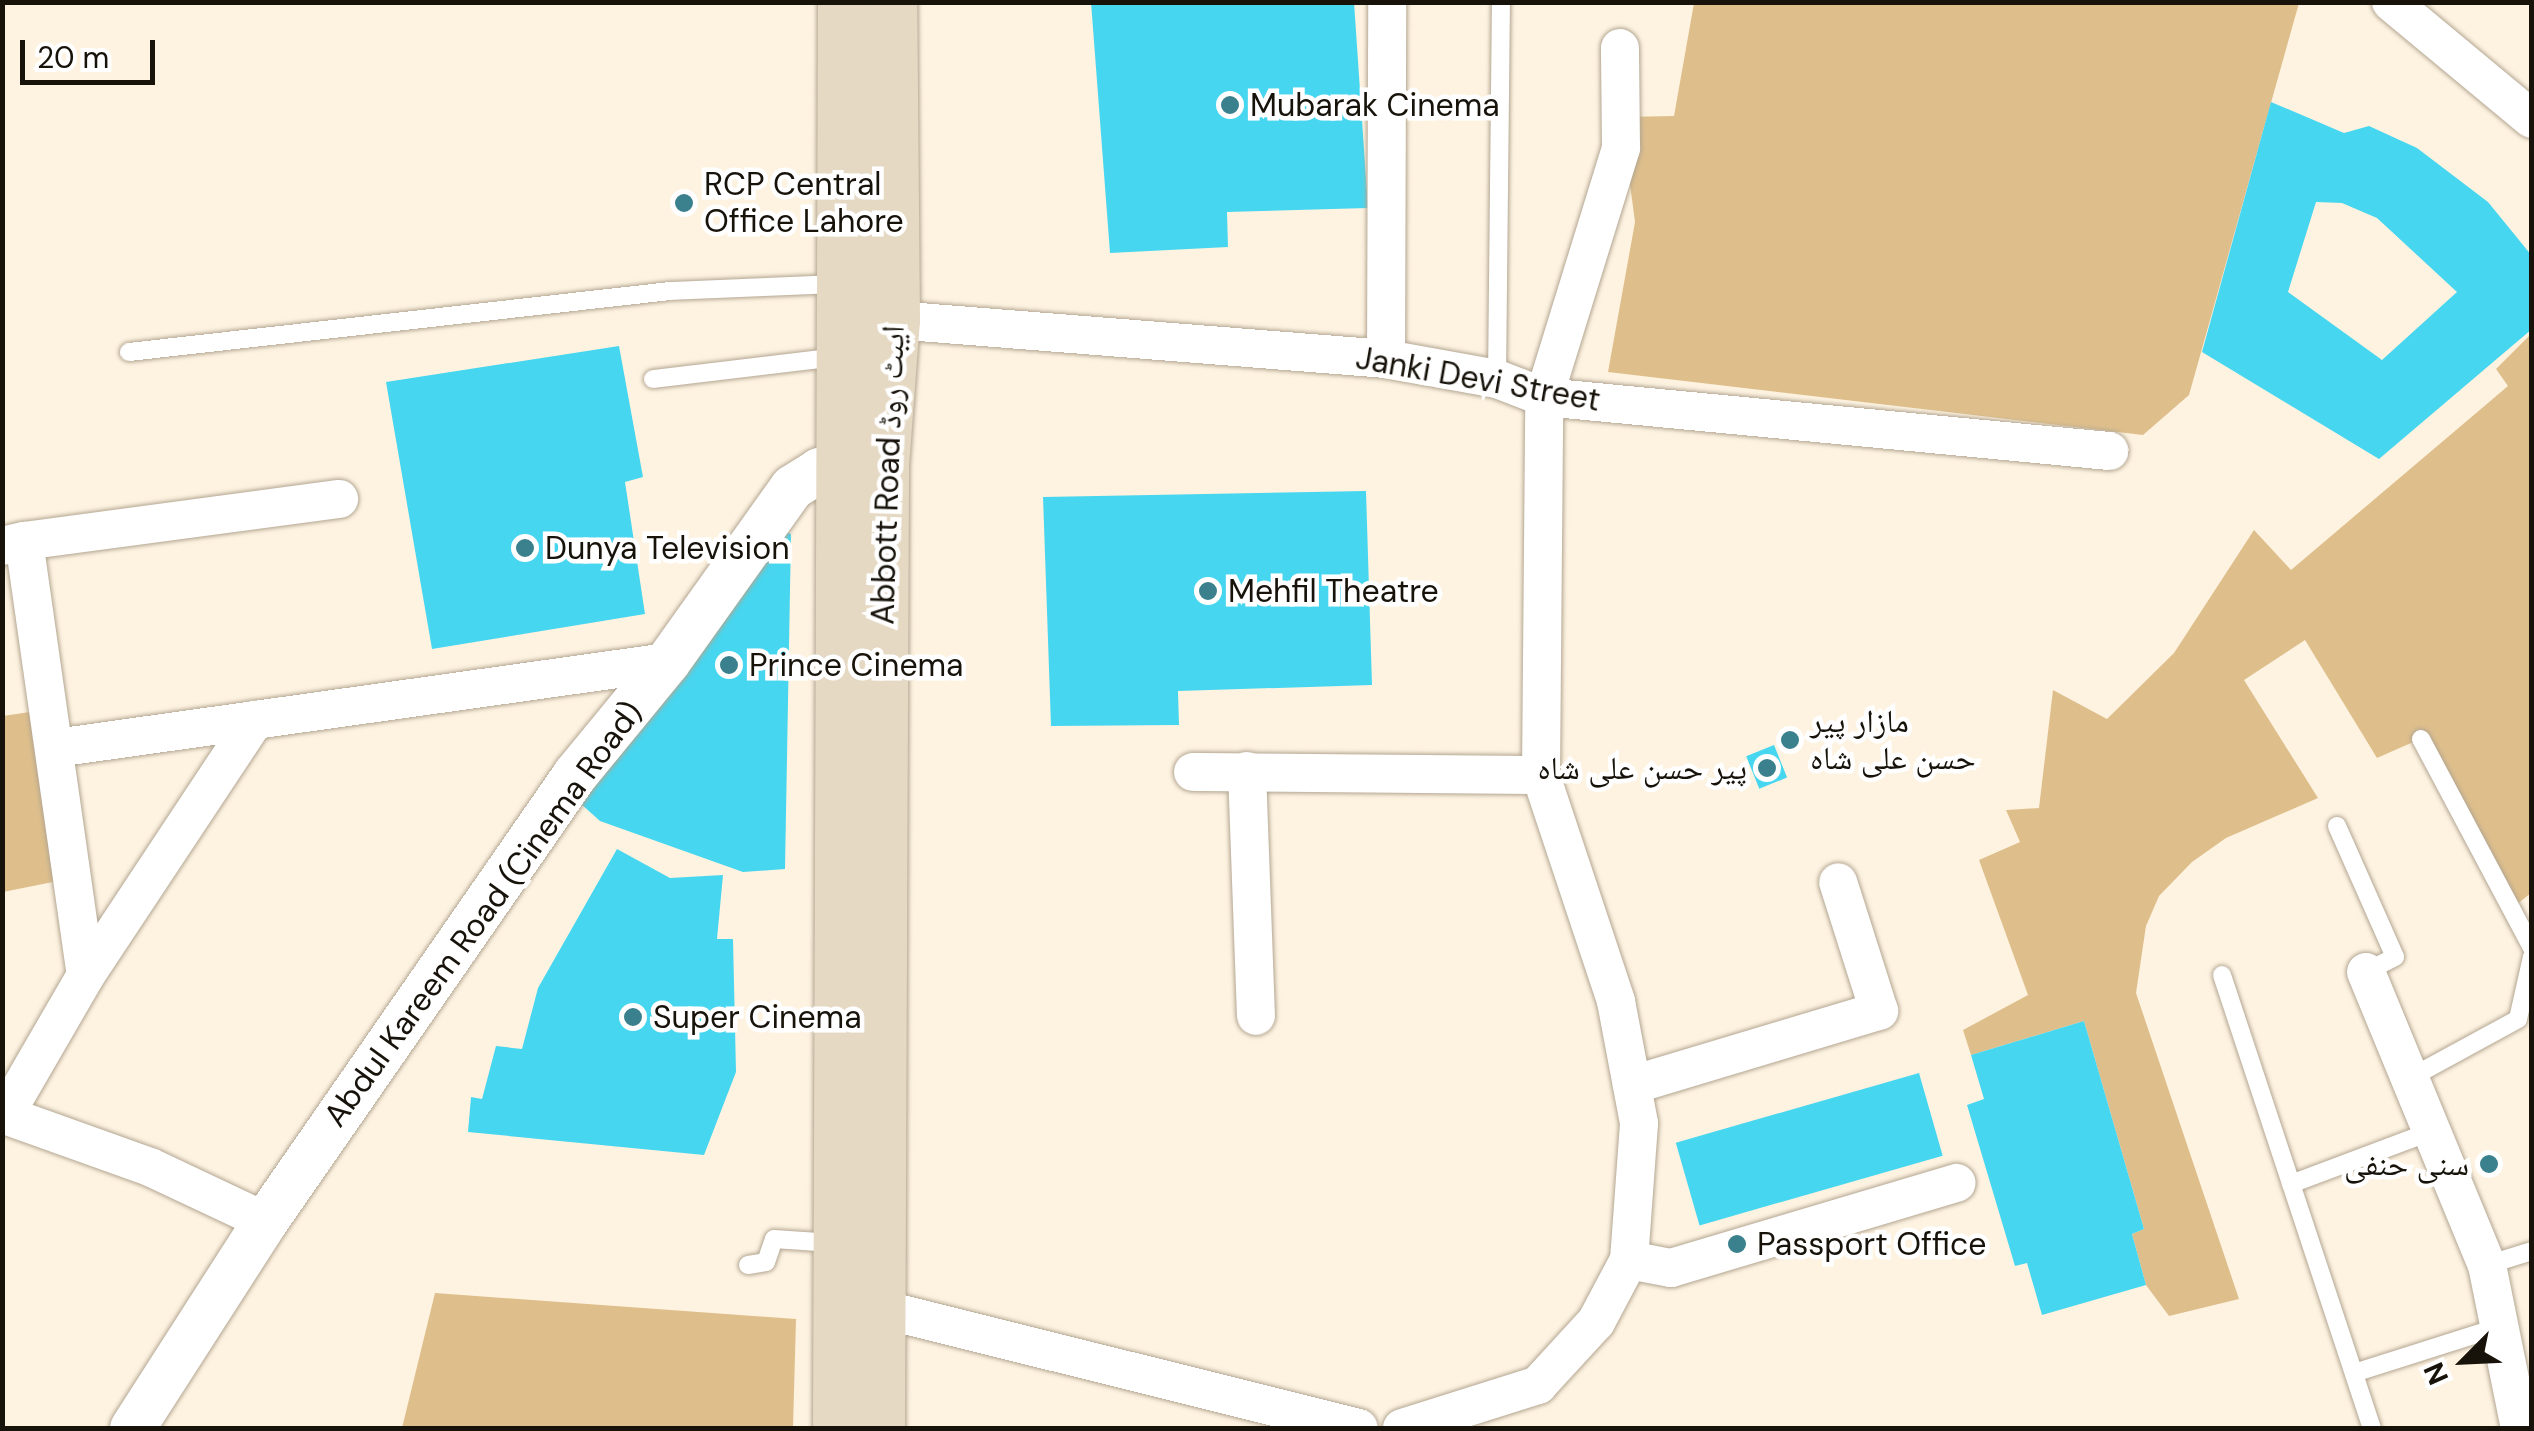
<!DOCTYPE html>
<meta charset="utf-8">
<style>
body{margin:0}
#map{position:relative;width:2534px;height:1431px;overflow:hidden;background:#fef3e1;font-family:"DM Sans","Noto Naskh Arabic",sans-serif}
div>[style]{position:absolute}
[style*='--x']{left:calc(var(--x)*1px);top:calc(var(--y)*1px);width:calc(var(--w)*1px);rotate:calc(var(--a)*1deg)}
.green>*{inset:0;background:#debf8c}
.building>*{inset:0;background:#47d6ef;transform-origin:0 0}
.roads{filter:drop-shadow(0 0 2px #b3a692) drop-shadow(0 0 2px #b3a692)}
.service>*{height:18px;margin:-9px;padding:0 9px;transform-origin:9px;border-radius:9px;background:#fff}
.minor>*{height:38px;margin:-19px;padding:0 19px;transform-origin:19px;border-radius:19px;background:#fff}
.tertiary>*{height:45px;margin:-22.5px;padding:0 22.5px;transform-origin:22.5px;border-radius:22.5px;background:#fff}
.secondary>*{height:52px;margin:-26px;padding:0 26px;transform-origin:26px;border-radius:26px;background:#e5d9c4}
.dots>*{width:28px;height:28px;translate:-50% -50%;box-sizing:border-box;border:5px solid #fff;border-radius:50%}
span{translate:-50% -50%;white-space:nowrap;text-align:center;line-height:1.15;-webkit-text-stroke:9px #fff;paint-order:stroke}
.poi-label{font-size:32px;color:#17130b}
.left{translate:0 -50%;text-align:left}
.right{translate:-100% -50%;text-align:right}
.street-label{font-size:32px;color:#17130b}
.frame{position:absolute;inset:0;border:5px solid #17130b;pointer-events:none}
.north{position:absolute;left:2414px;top:1311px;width:100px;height:100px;-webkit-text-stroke:8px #fff;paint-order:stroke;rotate:246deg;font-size:28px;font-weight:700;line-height:40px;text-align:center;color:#17130b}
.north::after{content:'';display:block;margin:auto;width:35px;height:45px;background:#17130b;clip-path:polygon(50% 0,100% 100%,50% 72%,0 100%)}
.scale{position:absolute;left:20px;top:40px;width:135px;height:45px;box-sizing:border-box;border:5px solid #17130b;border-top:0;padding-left:12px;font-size:30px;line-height:35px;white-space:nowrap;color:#17130b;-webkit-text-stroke:8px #fff;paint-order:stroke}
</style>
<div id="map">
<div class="green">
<div style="clip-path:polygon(1694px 3px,2299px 3px,2189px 395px,2143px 435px,1608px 372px,1635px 222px,1621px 117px,1674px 116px)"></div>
<div style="clip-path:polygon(2531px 334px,2531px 893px,2511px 909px,2420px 739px,2377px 758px,2305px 640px,2244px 680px,2318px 798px,2226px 838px,2192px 862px,2159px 896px,2146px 926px,2136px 993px,2239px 1299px,2169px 1316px,2146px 1285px,2132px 1234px,2144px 1229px,2084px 1021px,1971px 1055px,1963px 1030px,2028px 995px,1979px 860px,2020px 842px,2006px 810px,2039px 808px,2053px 690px,2107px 719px,2174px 653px,2254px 530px,2291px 570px,2508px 386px,2496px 369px)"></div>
<div style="clip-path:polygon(50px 709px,73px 878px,3px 892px,3px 716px)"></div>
<div style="clip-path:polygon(435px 1293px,796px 1319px,793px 1428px,402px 1428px)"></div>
</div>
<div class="building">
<div style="clip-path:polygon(1091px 2px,1354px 2px,1368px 208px,1227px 212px,1228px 247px,1110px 253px)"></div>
<div style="clip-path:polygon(evenodd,2271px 102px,2344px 133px,2369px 126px,2417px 148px,2488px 202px,2532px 256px,2532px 329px,2379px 459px,2202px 352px,2271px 102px,2316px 202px,2342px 203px,2377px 218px,2457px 292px,2382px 360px,2288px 292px,2316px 202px)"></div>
<div style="clip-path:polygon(619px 346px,643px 477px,625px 482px,645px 614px,432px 649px,386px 382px)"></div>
<div style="clip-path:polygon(1366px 491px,1372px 685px,1178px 691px,1179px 725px,1051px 726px,1043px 497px)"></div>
<div style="clip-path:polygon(773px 526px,791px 534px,785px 869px,743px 872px,600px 821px,571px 795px)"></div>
<div style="left:1774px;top:745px;width:35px;height:30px;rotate:68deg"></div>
<div style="clip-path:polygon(617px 849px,670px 878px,723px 875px,717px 939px,733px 939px,736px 1072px,704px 1155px,468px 1132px,471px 1097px,482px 1099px,496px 1046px,522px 1049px,538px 988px)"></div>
<div style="clip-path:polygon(2084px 1021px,2144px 1229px,2132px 1234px,2146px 1285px,2042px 1315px,2027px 1263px,2015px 1266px,1967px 1105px,1984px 1099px,1971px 1055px)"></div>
<div style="left:1919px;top:1073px;width:86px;height:253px;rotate:74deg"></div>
</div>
<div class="roads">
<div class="service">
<div style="--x:129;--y:352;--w:544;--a:-6.43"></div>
<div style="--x:670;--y:291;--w:170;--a:-2.4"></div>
<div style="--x:653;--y:379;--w:186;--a:-6.8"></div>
<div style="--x:1497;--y:379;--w:377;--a:-89.4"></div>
<div style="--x:2421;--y:739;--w:237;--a:62"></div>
<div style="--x:2337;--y:826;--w:143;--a:66.1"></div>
<div style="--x:2395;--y:957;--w:33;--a:153"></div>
<div style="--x:2222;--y:975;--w:477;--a:71.7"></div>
<div style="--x:2410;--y:1078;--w:123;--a:-28.6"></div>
<div style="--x:2518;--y:1019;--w:64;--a:-77.3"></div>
<div style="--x:2291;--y:1184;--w:151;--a:-20.6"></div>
<div style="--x:748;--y:1265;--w:18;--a:-9"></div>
<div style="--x:766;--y:1262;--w:24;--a:-71"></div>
<div style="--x:774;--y:1239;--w:59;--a:3.9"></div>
<div style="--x:2487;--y:1265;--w:47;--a:-17.3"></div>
<div style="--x:2354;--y:1373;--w:152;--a:-17.6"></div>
</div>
<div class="minor">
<div style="--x:2391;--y:2;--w:183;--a:39.7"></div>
<div style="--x:869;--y:318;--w:519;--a:4.53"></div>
<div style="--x:1386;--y:359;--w:113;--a:10.2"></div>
<div style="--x:1497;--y:379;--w:50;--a:21"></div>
<div style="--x:1544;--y:397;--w:568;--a:5.46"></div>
<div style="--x:1386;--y:359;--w:357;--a:-89.8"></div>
<div style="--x:24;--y:541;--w:318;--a:-7.6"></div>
<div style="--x:2;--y:546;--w:23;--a:-13"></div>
<div style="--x:24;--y:541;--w:438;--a:81.9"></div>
<div style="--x:86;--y:975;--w:162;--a:120.1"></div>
<div style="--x:56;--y:748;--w:617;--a:-8.01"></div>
<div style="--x:1247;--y:771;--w:245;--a:87.9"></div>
<div style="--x:1193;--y:772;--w:348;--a:0.5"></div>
<div style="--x:2366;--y:972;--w:317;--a:67.6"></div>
<div style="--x:2487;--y:1265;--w:166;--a:78.6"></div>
<div style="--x:86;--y:975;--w:306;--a:-56.5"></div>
<div style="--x:1632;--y:1085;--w:258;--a:-16.7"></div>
<div style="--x:1879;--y:1011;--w:135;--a:-107.6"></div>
<div style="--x:2;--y:1114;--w:157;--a:19.7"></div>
<div style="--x:150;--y:1167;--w:127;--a:25.2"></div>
<div style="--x:1629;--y:1260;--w:43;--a:10.8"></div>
<div style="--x:1671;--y:1268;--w:298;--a:-16.6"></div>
<div style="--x:857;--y:1303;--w:517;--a:13.98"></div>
<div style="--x:1402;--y:1428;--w:143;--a:-17.5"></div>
<div style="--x:1538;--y:1385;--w:86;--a:-47.4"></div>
<div style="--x:1596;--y:1322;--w:70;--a:-62"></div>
<div style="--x:1629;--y:1260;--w:137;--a:-85.8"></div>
<div style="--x:1639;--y:1123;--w:124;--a:-100.7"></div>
<div style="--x:1616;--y:1001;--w:238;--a:-108.4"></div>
<div style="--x:1541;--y:775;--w:378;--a:-89.5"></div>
<div style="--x:1544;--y:397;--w:261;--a:-72.8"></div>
<div style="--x:1621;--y:148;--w:100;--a:-90.6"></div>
</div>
<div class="tertiary">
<div style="--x:132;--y:1428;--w:246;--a:-57.3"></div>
<div style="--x:265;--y:1221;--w:544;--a:-55.26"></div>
<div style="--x:575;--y:774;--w:145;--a:-50.6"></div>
<div style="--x:667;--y:662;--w:215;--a:-54.5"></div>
<div style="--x:792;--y:487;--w:32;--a:-32"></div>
<div style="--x:819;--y:470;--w:57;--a:-4"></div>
</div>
<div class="secondary">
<div style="--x:839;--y:1428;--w:1426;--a:-89.8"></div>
<div style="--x:879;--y:1428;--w:962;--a:-89.76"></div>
<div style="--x:883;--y:466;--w:146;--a:-85.7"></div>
<div style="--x:894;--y:320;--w:318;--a:-90.5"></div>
</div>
</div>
<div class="dots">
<div style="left:1230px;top:105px;background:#3b808d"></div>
<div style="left:684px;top:203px;background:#3b808d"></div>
<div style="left:525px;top:548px;background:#3b808d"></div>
<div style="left:1208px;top:591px;background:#3b808d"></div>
<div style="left:729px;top:665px;background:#3b808d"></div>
<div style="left:1790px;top:740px;background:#3b808d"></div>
<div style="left:1767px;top:768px;background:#3b808d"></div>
<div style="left:633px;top:1017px;background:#3b808d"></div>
<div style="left:2489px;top:1164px;background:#3b808d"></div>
<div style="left:1737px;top:1244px;background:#3b808d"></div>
</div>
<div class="poi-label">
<span class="left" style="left:1250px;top:105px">Mubarak Cinema</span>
<span class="left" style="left:704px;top:203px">RCP Central<br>Office Lahore</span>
<span class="left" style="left:545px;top:548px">Dunya Television</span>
<span class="left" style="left:1228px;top:591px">Mehfil Theatre</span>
<span class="left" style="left:749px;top:665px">Prince Cinema</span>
<span class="left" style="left:1810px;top:740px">مازار پیر<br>حسن علی شاہ</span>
<span class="right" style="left:1747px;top:768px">پیر حسن علی شاہ</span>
<span class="left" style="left:653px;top:1017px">Super Cinema</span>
<span class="right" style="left:2469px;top:1164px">سنی حنفی</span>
<span class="left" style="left:1757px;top:1244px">Passport Office</span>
</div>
<div class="street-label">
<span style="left:1478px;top:379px;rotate:10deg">Janki Devi Street</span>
<span style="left:888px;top:475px;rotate:-88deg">Abbott Road ایبٹ روڈ</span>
<span style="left:483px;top:914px;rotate:-54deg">Abdul Kareem Road (Cinema Road)</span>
</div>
<div class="frame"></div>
<div class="north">N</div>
<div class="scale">20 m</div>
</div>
